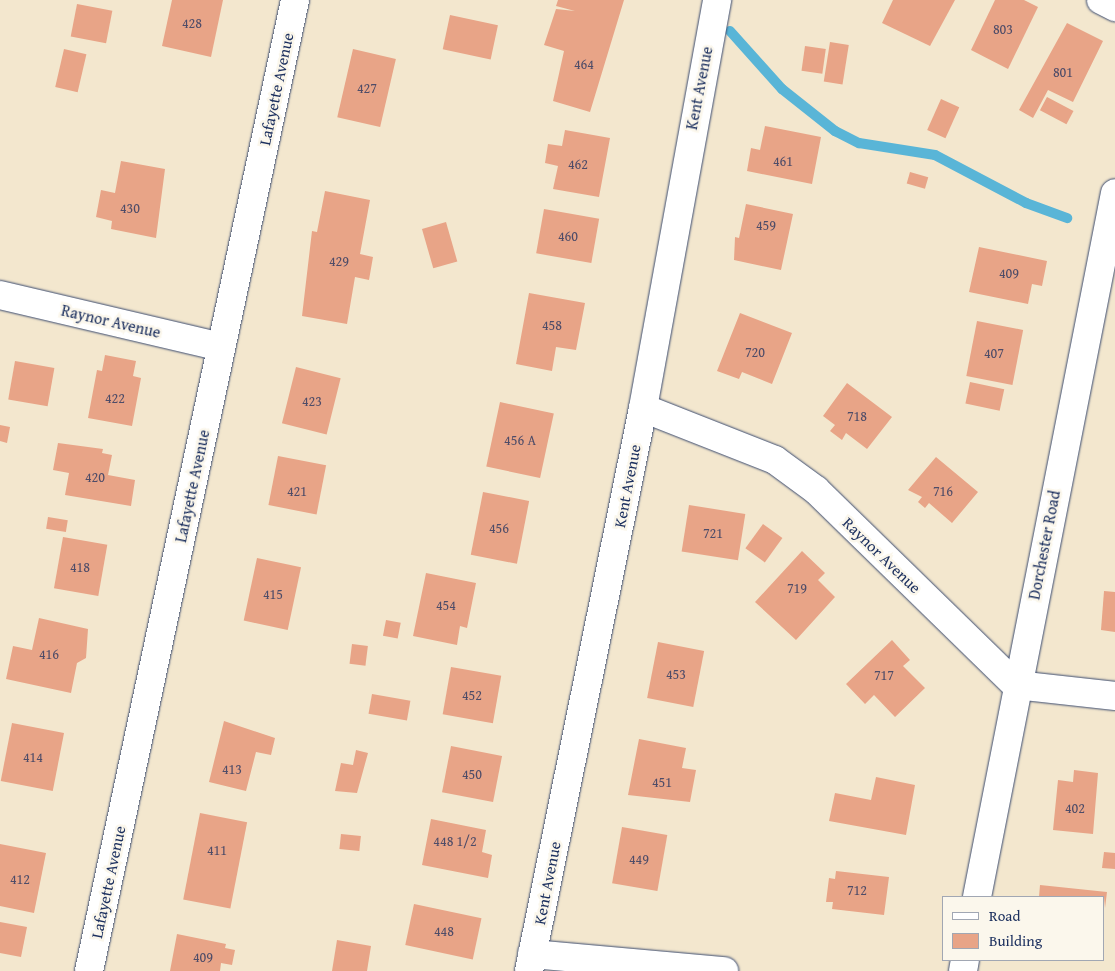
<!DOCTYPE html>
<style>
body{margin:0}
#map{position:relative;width:1115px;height:971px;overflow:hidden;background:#f3e7ce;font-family:"Gentium Book Plus",serif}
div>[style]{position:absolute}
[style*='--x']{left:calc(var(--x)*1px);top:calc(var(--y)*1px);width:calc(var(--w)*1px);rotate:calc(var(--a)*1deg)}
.stream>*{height:10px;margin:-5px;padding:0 5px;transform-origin:5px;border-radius:5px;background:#59b5d7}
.building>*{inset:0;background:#e8a487;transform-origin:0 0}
.roads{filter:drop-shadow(0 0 1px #3b4b6f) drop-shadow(0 0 1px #3b4b6f)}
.minor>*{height:28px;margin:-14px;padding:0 14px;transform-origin:14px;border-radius:14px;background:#fff}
span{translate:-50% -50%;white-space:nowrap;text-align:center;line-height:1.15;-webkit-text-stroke:5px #fbf7ec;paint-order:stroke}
.number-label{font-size:14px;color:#4e4c68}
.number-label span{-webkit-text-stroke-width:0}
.street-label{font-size:16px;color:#1b2f5e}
.legend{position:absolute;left:942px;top:896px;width:162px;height:65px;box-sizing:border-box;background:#fbf7ec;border:1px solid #a1a7b3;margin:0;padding:6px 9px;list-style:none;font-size:15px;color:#1b2f5e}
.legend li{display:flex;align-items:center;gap:10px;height:25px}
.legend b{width:25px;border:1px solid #a1a7b3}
</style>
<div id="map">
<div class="stream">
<div style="--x:730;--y:31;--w:78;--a:48.1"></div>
<div style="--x:782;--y:89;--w:68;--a:38.4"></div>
<div style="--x:835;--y:131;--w:27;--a:27"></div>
<div style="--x:859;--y:143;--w:77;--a:9"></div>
<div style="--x:935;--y:155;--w:103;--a:27.8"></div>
<div style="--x:1026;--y:203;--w:44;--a:20.1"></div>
</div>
<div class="building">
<div style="clip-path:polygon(172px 0,223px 0,211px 57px,162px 46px)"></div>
<div style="clip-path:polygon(558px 0,624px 0,590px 112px,553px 101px,564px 51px,544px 45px,556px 9px,575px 11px,556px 6px)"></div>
<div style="clip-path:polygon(893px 0,955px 0,930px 46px,882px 23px)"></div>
<div style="clip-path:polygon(995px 0,1024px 0,1038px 7px,1008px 69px,971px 50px)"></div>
<div style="left:77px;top:4px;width:36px;height:33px;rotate:11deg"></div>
<div style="left:450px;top:15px;width:49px;height:35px;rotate:12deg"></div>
<div style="clip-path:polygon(1067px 23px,1103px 41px,1073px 102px,1048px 90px,1033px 118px,1019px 110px)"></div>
<div style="left:830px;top:42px;width:19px;height:40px;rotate:9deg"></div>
<div style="left:805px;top:46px;width:21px;height:25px;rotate:8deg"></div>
<div style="left:64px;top:49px;width:23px;height:39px;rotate:13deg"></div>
<div style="left:353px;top:49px;width:44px;height:70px;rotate:13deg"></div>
<div style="left:1047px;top:97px;width:30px;height:15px;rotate:28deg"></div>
<div style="left:941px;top:99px;width:20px;height:34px;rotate:24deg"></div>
<div style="clip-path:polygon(765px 126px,821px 137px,812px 184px,747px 171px,751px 148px,760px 150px)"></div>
<div style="clip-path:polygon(565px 130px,610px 138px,599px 197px,553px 189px,558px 166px,545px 163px,548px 144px,562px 146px)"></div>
<div style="clip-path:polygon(121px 161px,165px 169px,156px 238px,111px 229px,112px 221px,96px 217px,101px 190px,115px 193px)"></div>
<div style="left:910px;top:172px;width:19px;height:12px;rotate:16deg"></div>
<div style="clip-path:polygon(325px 191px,370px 200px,360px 254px,373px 257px,369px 280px,355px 277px,347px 324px,302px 316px,312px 231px,317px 232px)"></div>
<div style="clip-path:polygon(746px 204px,793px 214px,781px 270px,734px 260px,735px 237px,739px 238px)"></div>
<div style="left:544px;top:209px;width:56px;height:45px;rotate:10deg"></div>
<div style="left:446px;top:222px;width:41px;height:25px;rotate:74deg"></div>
<div style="clip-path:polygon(979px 247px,1047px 261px,1042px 286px,1032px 284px,1028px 304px,969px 292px)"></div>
<div style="clip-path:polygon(529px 293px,585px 303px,576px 350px,556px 347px,552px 371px,516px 364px)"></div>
<div style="clip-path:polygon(740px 313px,792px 333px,772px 384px,742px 372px,739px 379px,717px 371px)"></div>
<div style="left:977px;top:321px;width:47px;height:56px;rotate:11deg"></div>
<div style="clip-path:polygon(105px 355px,136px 361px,133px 376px,141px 378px,132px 426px,88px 418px,97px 370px,102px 371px)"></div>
<div style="left:15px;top:361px;width:40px;height:39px;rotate:10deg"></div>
<div style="left:296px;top:367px;width:46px;height:58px;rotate:14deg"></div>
<div style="left:970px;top:382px;width:35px;height:22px;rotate:12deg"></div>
<div style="clip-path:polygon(847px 383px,892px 417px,867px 449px,846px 433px,842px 440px,830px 431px,835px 425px,823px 416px)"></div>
<div style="left:500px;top:402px;width:55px;height:66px;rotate:12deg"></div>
<div style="clip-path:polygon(0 425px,10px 427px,7px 443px,0 441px)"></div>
<div style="clip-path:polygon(58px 443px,103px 449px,102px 453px,112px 455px,108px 475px,135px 480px,131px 506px,65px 495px,69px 473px,53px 470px)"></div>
<div style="left:278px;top:456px;width:49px;height:50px;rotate:11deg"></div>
<div style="clip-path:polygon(936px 457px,978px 492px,952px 523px,929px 503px,925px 508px,918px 502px,922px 497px,908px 490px)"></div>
<div style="left:483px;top:492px;width:47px;height:64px;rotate:11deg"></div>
<div style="left:689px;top:505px;width:57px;height:47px;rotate:9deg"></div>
<div style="left:48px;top:517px;width:20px;height:12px;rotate:9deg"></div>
<div style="left:763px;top:524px;width:24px;height:30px;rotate:36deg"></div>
<div style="left:63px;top:537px;width:45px;height:52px;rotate:10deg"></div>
<div style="clip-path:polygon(802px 551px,825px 573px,818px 580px,835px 597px,796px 640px,755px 602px)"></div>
<div style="left:257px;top:558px;width:45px;height:64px;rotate:12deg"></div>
<div style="clip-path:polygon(426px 573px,476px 583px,467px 628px,460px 626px,457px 645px,413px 636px)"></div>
<div style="clip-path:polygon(1104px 591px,1115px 592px,1115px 632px,1101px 630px)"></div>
<div style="clip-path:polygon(39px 618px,88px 629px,86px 658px,77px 663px,71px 693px,6px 679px,13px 646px,32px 650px)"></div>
<div style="left:386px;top:620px;width:15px;height:16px;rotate:11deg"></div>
<div style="clip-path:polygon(892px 640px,910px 660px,903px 666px,925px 688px,895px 717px,874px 695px,865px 704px,846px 684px)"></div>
<div style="left:658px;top:642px;width:47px;height:57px;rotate:11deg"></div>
<div style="left:352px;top:644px;width:16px;height:20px;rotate:7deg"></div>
<div style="left:451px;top:667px;width:51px;height:48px;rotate:10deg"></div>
<div style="left:372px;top:694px;width:39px;height:20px;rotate:10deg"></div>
<div style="clip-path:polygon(224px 721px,275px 738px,271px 755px,256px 752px,246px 791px,209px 782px)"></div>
<div style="left:12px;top:723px;width:53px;height:59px;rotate:11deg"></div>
<div style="clip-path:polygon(639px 739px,686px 748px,682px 768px,696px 770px,690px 802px,628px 795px)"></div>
<div style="left:451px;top:746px;width:52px;height:47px;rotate:11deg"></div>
<div style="clip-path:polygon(356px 750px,368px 753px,357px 793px,335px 791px,341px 763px,353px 765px)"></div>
<div style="clip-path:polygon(1074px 770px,1098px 773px,1093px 834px,1053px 830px,1058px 780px,1073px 782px)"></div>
<div style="clip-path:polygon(876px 777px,915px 785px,906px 835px,829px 821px,835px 793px,871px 800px)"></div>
<div style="left:200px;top:813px;width:48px;height:88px;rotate:11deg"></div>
<div style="clip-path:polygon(431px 819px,486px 830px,482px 852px,492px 855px,488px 878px,422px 865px)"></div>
<div style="left:622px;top:827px;width:46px;height:57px;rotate:10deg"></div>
<div style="left:341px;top:834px;width:20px;height:15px;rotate:6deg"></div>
<div style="clip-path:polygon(0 844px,46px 853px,34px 913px,0 906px)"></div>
<div style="clip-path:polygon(1104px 852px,1115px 853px,1115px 869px,1102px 868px)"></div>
<div style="clip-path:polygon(836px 871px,889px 877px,884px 915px,832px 909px,833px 902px,826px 902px,829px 878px,835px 879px)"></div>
<div style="clip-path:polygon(1040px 885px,1107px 892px,1105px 908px,1104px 897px,1039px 897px)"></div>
<div style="left:414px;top:904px;width:69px;height:42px;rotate:12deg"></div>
<div style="clip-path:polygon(0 922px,27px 927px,21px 957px,0 953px)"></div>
<div style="clip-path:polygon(177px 934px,226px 944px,225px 948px,235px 950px,232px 965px,221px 963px,220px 971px,170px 971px)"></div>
<div style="clip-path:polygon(337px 940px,371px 946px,367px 971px,332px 971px)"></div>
</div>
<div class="roads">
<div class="minor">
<div style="--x:1101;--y:0;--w:16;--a:27"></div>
<div style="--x:0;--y:295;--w:227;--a:13.2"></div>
<div style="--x:643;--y:408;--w:142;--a:21.5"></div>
<div style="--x:775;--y:460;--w:51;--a:36.2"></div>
<div style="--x:816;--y:490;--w:279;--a:44.3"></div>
<div style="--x:1016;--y:685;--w:100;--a:6.3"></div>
<div style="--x:977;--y:897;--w:717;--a:-78.91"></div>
<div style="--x:532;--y:954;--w:193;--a:5.1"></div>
<div style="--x:89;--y:971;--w:993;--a:-78.02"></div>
<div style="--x:529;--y:971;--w:574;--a:-78.55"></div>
<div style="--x:643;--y:408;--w:415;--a:-79.7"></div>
<div style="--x:963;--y:971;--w:11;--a:-80"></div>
</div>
</div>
<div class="number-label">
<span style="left:192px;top:23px">428</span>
<span style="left:1003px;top:29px">803</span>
<span style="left:584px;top:64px">464</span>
<span style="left:1063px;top:72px">801</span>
<span style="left:367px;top:88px">427</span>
<span style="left:783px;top:161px">461</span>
<span style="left:578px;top:164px">462</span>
<span style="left:130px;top:208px">430</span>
<span style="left:766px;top:225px">459</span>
<span style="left:568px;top:236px">460</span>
<span style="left:339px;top:261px">429</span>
<span style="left:1009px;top:273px">409</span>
<span style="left:552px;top:325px">458</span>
<span style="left:755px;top:352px">720</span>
<span style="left:994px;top:353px">407</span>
<span style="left:115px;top:398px">422</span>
<span style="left:312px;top:401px">423</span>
<span style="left:857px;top:416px">718</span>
<span style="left:520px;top:440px">456 A</span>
<span style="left:95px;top:477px">420</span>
<span style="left:297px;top:491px">421</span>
<span style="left:943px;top:491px">716</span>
<span style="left:499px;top:528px">456</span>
<span style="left:713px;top:533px">721</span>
<span style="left:80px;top:567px">418</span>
<span style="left:797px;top:588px">719</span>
<span style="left:273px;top:594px">415</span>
<span style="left:446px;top:605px">454</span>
<span style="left:49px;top:654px">416</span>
<span style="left:676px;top:674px">453</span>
<span style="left:884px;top:675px">717</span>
<span style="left:472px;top:695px">452</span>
<span style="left:33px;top:757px">414</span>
<span style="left:232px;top:769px">413</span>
<span style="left:472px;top:774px">450</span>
<span style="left:662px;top:782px">451</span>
<span style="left:1075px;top:808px">402</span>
<span style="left:455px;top:841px">448 1/2</span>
<span style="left:217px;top:850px">411</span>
<span style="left:639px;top:859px">449</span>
<span style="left:20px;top:879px">412</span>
<span style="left:857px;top:890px">712</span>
<span style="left:444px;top:931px">448</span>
<span style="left:203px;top:957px">409</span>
</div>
<div class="street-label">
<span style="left:699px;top:88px;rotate:-79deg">Kent Avenue</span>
<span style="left:276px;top:89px;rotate:-78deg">Lafayette Avenue</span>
<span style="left:111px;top:321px;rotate:13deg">Raynor Avenue</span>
<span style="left:192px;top:486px;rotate:-78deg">Lafayette Avenue</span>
<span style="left:627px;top:486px;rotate:-79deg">Kent Avenue</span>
<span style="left:1044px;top:545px;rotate:-79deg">Dorchester Road</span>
<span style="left:882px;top:555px;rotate:44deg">Raynor Avenue</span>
<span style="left:108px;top:882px;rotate:-78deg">Lafayette Avenue</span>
<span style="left:547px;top:883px;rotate:-79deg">Kent Avenue</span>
</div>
<ul class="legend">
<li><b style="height:6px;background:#fff"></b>Road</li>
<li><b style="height:14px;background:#e8a487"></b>Building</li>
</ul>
</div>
